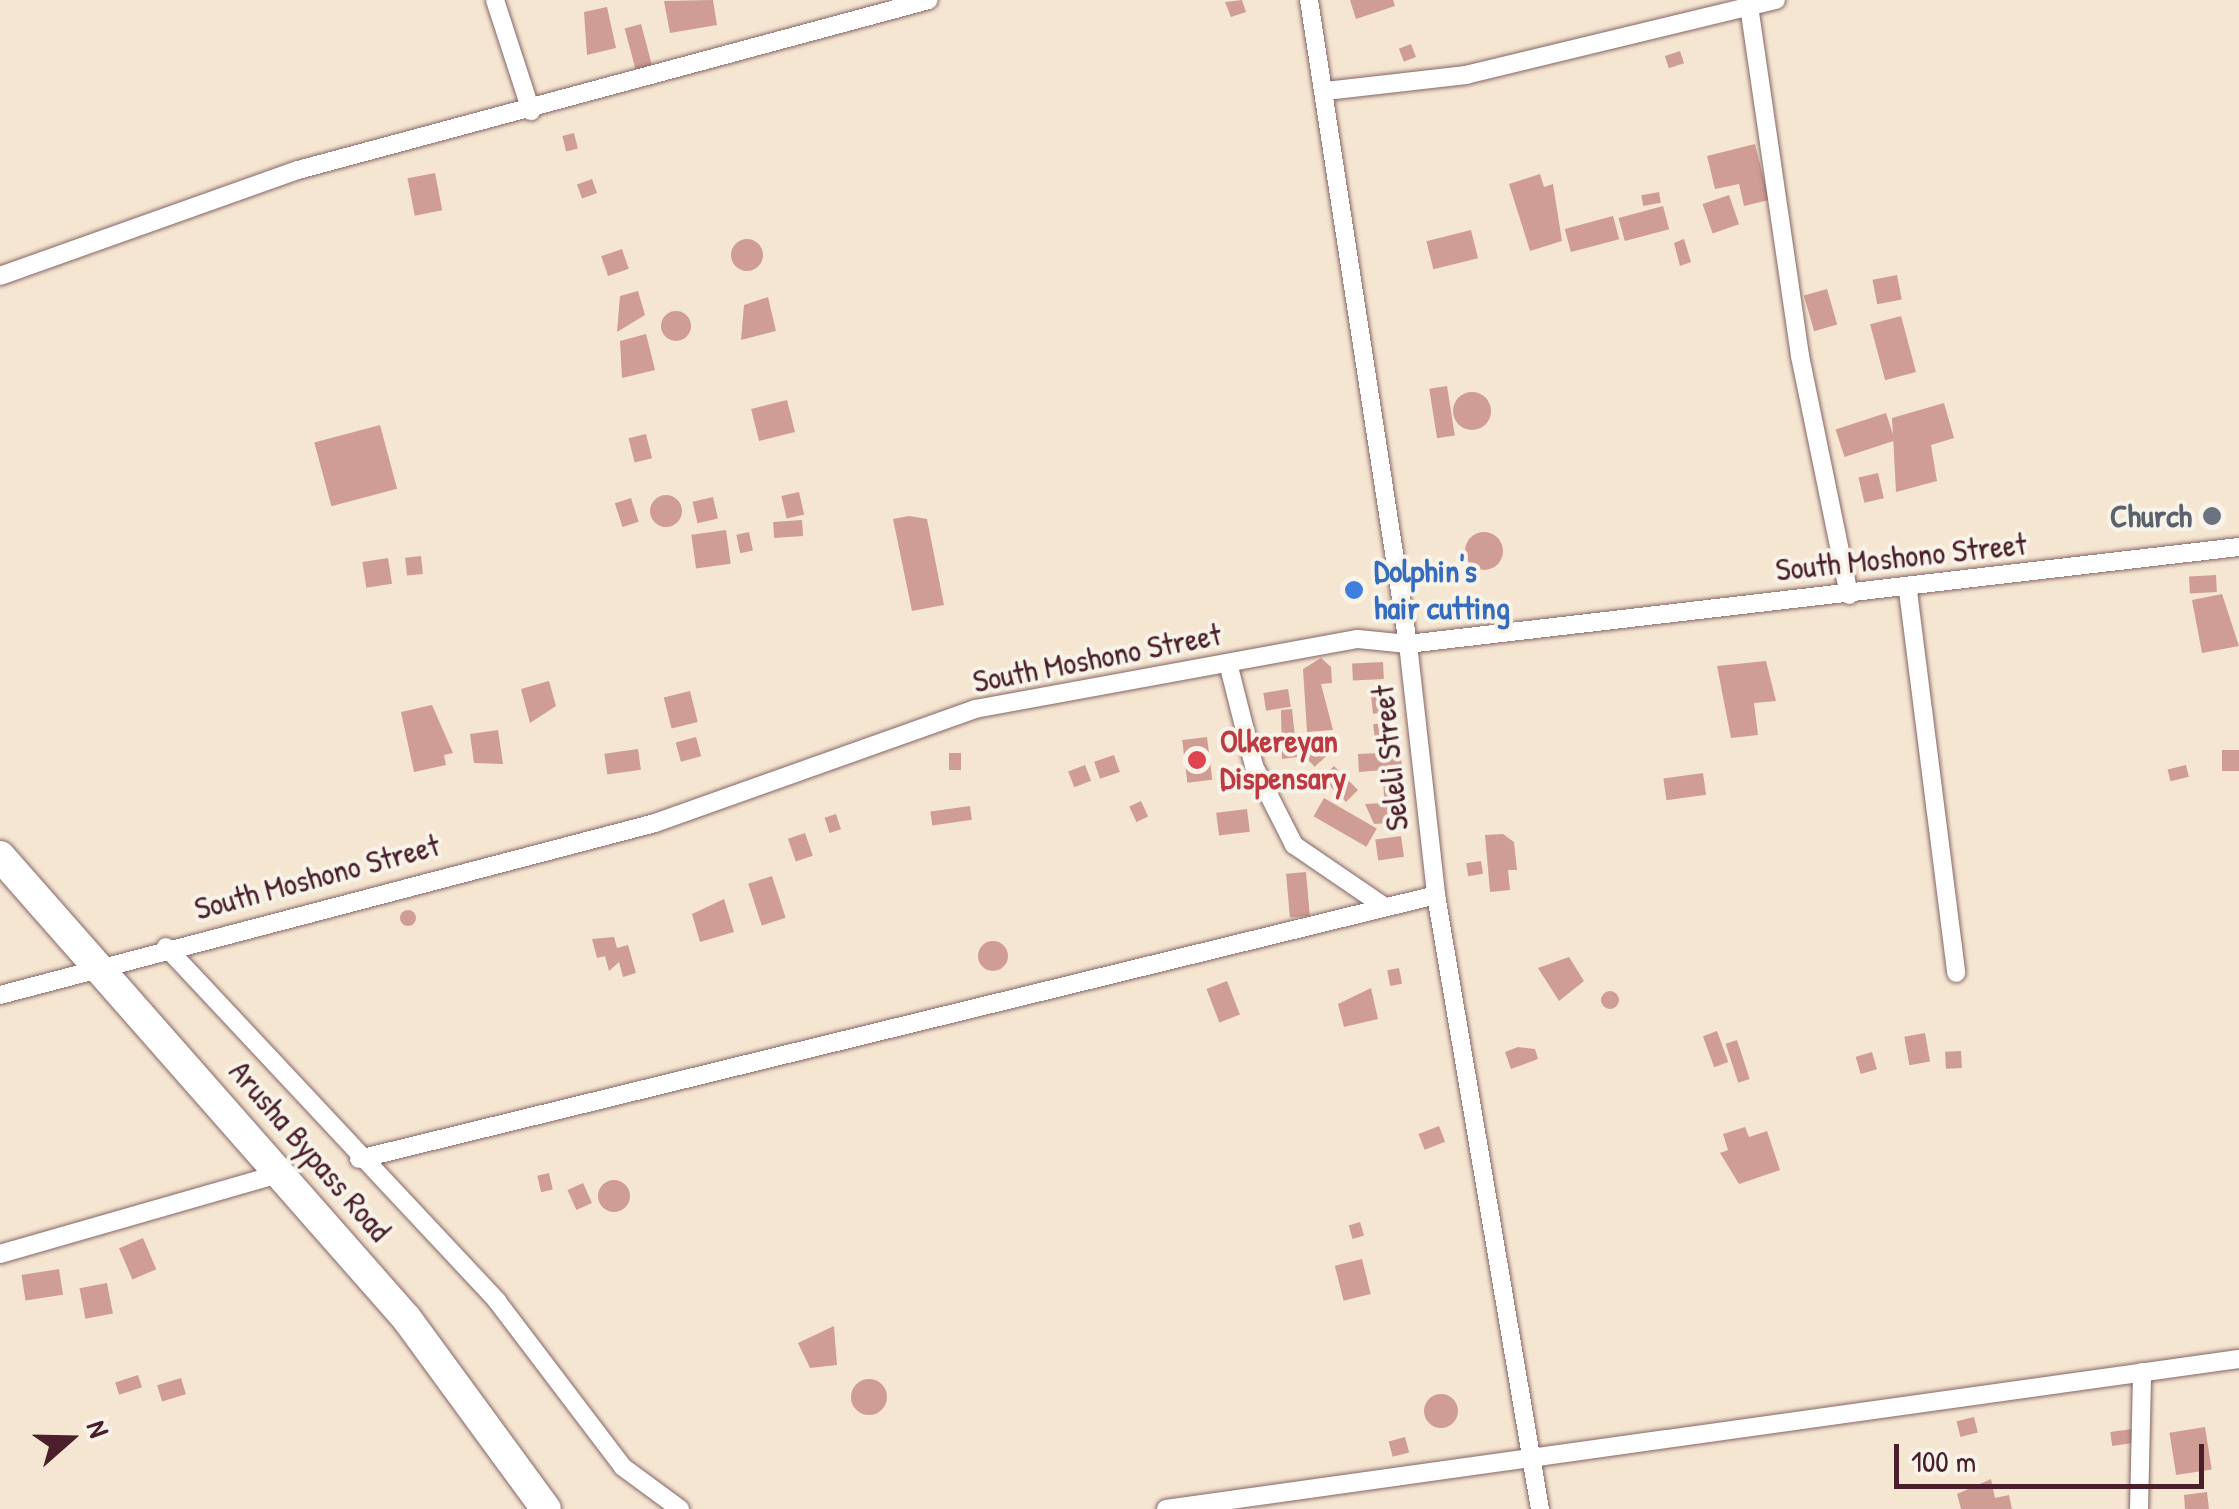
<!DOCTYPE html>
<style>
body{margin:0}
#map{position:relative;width:2239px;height:1509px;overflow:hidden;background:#f5e6d2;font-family:"Patrick Hand",sans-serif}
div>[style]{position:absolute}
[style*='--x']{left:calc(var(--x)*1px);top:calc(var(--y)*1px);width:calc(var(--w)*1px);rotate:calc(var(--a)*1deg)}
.building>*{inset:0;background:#d09d95;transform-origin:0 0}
.round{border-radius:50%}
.roads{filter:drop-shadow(0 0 2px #866565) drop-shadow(0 0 2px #866565)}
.street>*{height:18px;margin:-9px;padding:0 9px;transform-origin:9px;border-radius:9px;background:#fff}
.primary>*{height:30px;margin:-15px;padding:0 15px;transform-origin:15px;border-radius:15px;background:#fff}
.dots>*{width:28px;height:28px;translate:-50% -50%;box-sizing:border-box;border:5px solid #f7f3e8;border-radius:50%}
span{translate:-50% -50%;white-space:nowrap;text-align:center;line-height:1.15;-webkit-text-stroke:8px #f7f3e8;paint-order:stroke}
.worship-label{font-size:32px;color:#5b616d;font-weight:700}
.right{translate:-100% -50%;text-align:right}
.street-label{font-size:32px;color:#4a1f2b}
.shop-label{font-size:32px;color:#366cbe;font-weight:700}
.left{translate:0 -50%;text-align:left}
.health-label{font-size:32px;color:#be3a42;font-weight:700}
.north{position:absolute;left:20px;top:1389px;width:100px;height:100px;-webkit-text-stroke:8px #f7f3e8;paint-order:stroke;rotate:70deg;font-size:28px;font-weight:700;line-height:40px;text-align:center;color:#4a1f2b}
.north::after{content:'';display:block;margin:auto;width:35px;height:45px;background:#4a1f2b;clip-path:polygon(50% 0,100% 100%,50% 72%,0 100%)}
.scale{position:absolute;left:1894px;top:1444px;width:310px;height:45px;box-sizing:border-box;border:5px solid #4a1f2b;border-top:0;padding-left:12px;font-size:30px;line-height:35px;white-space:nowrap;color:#4a1f2b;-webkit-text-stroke:8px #f7f3e8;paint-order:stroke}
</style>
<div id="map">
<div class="building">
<div style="clip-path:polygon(713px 0,717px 25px,670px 33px,664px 1px)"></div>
<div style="clip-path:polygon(1242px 0,1246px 12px,1231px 17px,1225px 2px)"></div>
<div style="clip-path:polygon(1350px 0,1393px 0,1395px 6px,1356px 19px)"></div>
<div style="clip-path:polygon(607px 7px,616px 48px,587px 55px,584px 12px)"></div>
<div style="left:641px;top:24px;width:46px;height:17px;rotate:75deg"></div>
<div style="left:1411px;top:44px;width:14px;height:13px;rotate:69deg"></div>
<div style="left:1680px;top:51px;width:13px;height:16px;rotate:72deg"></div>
<div style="left:574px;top:133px;width:16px;height:12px;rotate:76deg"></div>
<div style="clip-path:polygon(1755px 144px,1769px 200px,1744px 206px,1739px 184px,1715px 189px,1707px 156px)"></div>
<div style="left:435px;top:173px;width:38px;height:28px;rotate:79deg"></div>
<div style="clip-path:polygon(1540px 174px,1544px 187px,1553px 184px,1562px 241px,1530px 251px,1509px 184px)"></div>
<div style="left:592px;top:179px;width:15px;height:16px;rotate:70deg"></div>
<div style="left:1659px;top:192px;width:11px;height:18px;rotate:80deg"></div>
<div style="left:1729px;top:195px;width:31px;height:28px;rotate:71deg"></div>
<div style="left:1663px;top:206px;width:24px;height:46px;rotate:75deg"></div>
<div style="left:1613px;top:216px;width:24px;height:50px;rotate:75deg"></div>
<div style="left:1471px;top:230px;width:29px;height:46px;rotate:76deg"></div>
<div class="round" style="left:731px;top:239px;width:32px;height:32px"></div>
<div style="clip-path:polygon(1684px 239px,1691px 262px,1680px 266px,1674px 243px)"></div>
<div style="left:622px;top:249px;width:21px;height:22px;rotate:71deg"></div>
<div style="left:1897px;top:275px;width:25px;height:25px;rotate:79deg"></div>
<div style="left:1827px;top:289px;width:37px;height:24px;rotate:74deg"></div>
<div style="clip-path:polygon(638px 291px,645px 315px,617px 332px,620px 296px)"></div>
<div style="clip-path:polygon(768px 297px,776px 331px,741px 340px,744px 305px)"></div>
<div class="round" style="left:661px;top:311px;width:30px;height:30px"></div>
<div style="left:1901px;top:316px;width:58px;height:32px;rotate:75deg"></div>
<div style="clip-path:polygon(646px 334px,655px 370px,622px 378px,620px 341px)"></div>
<div style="left:1447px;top:386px;width:50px;height:18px;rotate:81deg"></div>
<div class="round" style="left:1453px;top:392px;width:38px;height:38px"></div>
<div style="left:787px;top:400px;width:33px;height:37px;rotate:76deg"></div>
<div style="clip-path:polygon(1944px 403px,1954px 438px,1931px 445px,1937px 481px,1896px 492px,1892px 418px)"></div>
<div style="left:1886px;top:413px;width:29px;height:53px;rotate:72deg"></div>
<div style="left:380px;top:425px;width:66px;height:68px;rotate:75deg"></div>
<div style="left:646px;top:434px;width:25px;height:18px;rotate:76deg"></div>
<div style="left:1878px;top:473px;width:26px;height:20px;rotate:77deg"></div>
<div style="left:799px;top:492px;width:23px;height:18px;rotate:77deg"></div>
<div class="round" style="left:650px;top:495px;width:32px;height:32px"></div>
<div style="left:713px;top:497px;width:22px;height:21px;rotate:77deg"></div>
<div style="left:631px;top:498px;width:25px;height:17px;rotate:72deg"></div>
<div style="clip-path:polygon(909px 516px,927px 519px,944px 605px,912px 611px,893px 519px)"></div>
<div style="left:802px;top:520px;width:16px;height:29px;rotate:86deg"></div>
<div style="left:726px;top:530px;width:34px;height:35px;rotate:82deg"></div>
<div style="left:749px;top:532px;width:19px;height:13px;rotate:78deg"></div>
<div class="round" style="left:1465px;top:532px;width:38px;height:38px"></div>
<div style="left:421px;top:556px;width:18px;height:16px;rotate:84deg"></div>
<div style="left:388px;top:558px;width:26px;height:26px;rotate:81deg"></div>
<div style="left:2216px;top:575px;width:17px;height:27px;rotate:87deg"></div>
<div style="clip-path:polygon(2222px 594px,2239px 646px,2202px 653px,2192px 600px)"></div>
<div style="clip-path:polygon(1321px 658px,1331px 667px,1332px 683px,1321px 684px,1333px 730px,1307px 732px,1303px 669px)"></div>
<div style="clip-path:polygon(1766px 661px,1776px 701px,1754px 703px,1758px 735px,1731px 738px,1717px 666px)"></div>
<div style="left:1383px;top:662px;width:17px;height:31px;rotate:87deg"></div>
<div style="clip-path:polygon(549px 681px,556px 706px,530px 723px,521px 689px)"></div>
<div style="left:1288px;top:689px;width:18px;height:25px;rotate:81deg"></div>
<div style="left:690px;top:691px;width:32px;height:27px;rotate:76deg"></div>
<div style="left:1388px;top:694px;width:18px;height:17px;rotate:84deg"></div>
<div style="clip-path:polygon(432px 705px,453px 753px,444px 755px,446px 765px,414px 772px,401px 712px)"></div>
<div style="clip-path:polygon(1292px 709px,1297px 757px,1282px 759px,1281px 710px)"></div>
<div style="left:1391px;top:722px;width:16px;height:18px;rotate:83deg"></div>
<div style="clip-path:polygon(498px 730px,503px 764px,474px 763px,470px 734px)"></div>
<div style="left:696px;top:737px;width:20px;height:21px;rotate:75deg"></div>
<div style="left:1207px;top:737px;width:43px;height:25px;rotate:83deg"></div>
<div style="left:1317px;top:740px;width:18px;height:20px;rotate:47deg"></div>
<div style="left:638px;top:749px;width:21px;height:34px;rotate:82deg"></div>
<div style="left:2239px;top:750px;width:21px;height:17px;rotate:90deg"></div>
<div style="clip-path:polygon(1401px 752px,1403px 798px,1384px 798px,1383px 770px,1359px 772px,1358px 754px)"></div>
<div style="left:949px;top:753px;width:12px;height:17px"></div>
<div style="left:1114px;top:755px;width:18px;height:21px;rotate:71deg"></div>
<div style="left:1085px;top:765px;width:17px;height:18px;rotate:69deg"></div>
<div style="left:2186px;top:765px;width:12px;height:19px;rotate:76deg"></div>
<div style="left:1334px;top:766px;width:34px;height:17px;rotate:45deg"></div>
<div style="left:1703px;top:773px;width:22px;height:40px;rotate:82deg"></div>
<div style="left:1324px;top:798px;width:61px;height:21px;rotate:30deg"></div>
<div style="left:1141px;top:801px;width:17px;height:13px;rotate:65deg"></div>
<div style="clip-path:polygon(1400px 802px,1401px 822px,1374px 824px,1365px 804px)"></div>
<div style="left:970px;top:806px;width:14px;height:40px;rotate:82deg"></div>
<div style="left:1247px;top:809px;width:23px;height:31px;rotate:83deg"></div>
<div style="left:836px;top:814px;width:16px;height:12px;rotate:72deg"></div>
<div style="left:805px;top:833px;width:24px;height:18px;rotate:71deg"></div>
<div style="clip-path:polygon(1503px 834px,1514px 842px,1517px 870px,1508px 870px,1510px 890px,1490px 892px,1485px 835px)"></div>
<div style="left:1401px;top:836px;width:21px;height:26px;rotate:82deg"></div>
<div style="left:1481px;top:861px;width:13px;height:15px;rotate:81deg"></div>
<div style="left:1306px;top:872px;width:44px;height:20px;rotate:85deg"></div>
<div style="left:772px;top:876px;width:44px;height:25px;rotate:72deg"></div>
<div style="clip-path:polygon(724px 899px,734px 932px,700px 942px,692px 914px)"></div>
<div class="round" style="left:400px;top:910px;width:16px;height:16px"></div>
<div style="clip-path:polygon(614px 937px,617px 948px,628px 945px,636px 973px,623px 977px,619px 962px,609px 971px,605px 956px,597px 958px,592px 939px)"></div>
<div class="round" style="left:978px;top:941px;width:30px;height:30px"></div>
<div style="clip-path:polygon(1569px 957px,1584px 981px,1559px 1001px,1538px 968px)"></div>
<div style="left:1399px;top:968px;width:16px;height:12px;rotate:79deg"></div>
<div style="left:1227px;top:981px;width:36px;height:22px;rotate:69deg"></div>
<div style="clip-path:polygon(1371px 988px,1378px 1019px,1344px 1027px,1338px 1004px)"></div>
<div class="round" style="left:1601px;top:991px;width:18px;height:18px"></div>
<div style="left:1717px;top:1031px;width:33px;height:15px;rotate:70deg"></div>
<div style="left:1925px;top:1033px;width:29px;height:21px;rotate:80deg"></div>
<div style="left:1737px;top:1040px;width:41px;height:12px;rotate:72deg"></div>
<div style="clip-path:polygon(1518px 1047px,1535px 1049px,1538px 1059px,1511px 1069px,1505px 1052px)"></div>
<div style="left:1961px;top:1051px;width:17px;height:16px;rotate:87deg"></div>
<div style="left:1872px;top:1052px;width:18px;height:17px;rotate:74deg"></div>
<div style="left:1439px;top:1126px;width:17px;height:22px;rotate:69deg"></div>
<div style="clip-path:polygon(1745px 1127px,1749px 1137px,1767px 1131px,1780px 1170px,1739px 1184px,1720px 1153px,1728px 1150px,1723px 1134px)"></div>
<div style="left:549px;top:1173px;width:17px;height:12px;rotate:77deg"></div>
<div class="round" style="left:598px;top:1180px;width:32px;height:32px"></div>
<div style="left:583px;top:1183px;width:22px;height:17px;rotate:66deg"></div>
<div style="left:1360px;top:1222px;width:14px;height:12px;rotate:73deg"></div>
<div style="left:143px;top:1238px;width:34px;height:26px;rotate:67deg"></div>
<div style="left:1362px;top:1259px;width:36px;height:28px;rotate:76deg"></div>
<div style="left:59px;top:1269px;width:26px;height:38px;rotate:81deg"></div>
<div style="left:107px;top:1283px;width:31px;height:28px;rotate:79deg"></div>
<div style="clip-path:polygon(834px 1326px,837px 1365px,810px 1368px,798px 1343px)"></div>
<div style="left:138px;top:1375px;width:13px;height:24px;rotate:72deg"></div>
<div style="left:181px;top:1378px;width:17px;height:25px;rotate:73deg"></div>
<div class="round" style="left:851px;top:1379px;width:36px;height:36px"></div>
<div class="round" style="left:1424px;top:1394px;width:34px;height:34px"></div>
<div style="left:1974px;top:1417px;width:16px;height:18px;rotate:76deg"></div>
<div style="left:2205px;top:1427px;width:43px;height:36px;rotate:81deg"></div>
<div style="left:2139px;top:1428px;width:14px;height:29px;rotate:82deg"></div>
<div style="left:1405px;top:1437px;width:16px;height:17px;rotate:75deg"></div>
<div style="clip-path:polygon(1991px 1479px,1995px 1498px,2009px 1495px,2012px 1509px,1961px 1509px,1957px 1494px)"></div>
<div style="clip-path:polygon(2207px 1492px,2209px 1509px,2185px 1509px,2184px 1495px)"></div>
</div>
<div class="roads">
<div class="street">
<div style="--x:495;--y:0;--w:117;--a:72"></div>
<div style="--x:1309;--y:0;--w:652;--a:81.26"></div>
<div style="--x:1408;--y:644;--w:253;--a:83.6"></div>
<div style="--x:1436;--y:895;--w:623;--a:80.39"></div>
<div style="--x:1749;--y:6;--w:354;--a:81.7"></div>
<div style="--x:1800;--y:356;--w:244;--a:78.4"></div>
<div style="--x:1326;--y:91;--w:141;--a:-6.5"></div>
<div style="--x:1466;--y:75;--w:319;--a:-13.6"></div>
<div style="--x:0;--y:276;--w:316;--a:-19.6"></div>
<div style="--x:298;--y:170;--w:653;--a:-15.08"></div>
<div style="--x:1908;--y:591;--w:385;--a:82.8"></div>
<div style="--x:1228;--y:663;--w:106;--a:75.8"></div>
<div style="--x:1254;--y:766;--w:89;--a:63.1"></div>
<div style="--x:1294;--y:845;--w:107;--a:34.3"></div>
<div style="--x:166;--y:947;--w:485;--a:46.9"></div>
<div style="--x:497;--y:1301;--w:208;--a:52.8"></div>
<div style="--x:623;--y:1467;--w:71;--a:36.4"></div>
<div style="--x:0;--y:995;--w:677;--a:-14.71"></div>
<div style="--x:655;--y:823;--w:340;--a:-19.6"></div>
<div style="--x:975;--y:709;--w:389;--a:-10.4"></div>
<div style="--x:1358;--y:639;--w:50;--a:5.7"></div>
<div style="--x:1408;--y:644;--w:837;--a:-6.66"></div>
<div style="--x:359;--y:1159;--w:1109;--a:-13.77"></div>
<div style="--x:0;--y:1254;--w:294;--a:-16"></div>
<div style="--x:1166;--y:1509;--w:1083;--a:-7.96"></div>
<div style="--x:2139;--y:1509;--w:137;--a:-88.7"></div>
</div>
<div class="primary">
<div style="--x:0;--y:856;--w:616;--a:48.68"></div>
<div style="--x:407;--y:1319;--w:235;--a:53.8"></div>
</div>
</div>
<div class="dots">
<div style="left:2212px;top:516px;background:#6b7280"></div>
<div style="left:1354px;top:590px;background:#3f7fe0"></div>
<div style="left:1197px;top:760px;background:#e0444e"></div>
</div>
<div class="worship-label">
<span class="right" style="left:2192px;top:516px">Church</span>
</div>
<div class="street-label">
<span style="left:1901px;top:557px;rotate:-6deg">South Moshono Street</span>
<span style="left:1097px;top:658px;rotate:-11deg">South Moshono Street</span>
<span style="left:1390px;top:758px;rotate:-96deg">Seleli Street</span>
<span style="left:317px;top:877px;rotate:-15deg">South Moshono Street</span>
<span style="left:310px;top:1151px;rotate:49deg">Arusha Bypass Road</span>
</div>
<div class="shop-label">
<span class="left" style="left:1374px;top:590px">Dolphin's<br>hair cutting</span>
</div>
<div class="health-label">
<span class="left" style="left:1220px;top:760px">Olkereyan<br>Dispensary</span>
</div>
<div class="north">N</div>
<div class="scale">100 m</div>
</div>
